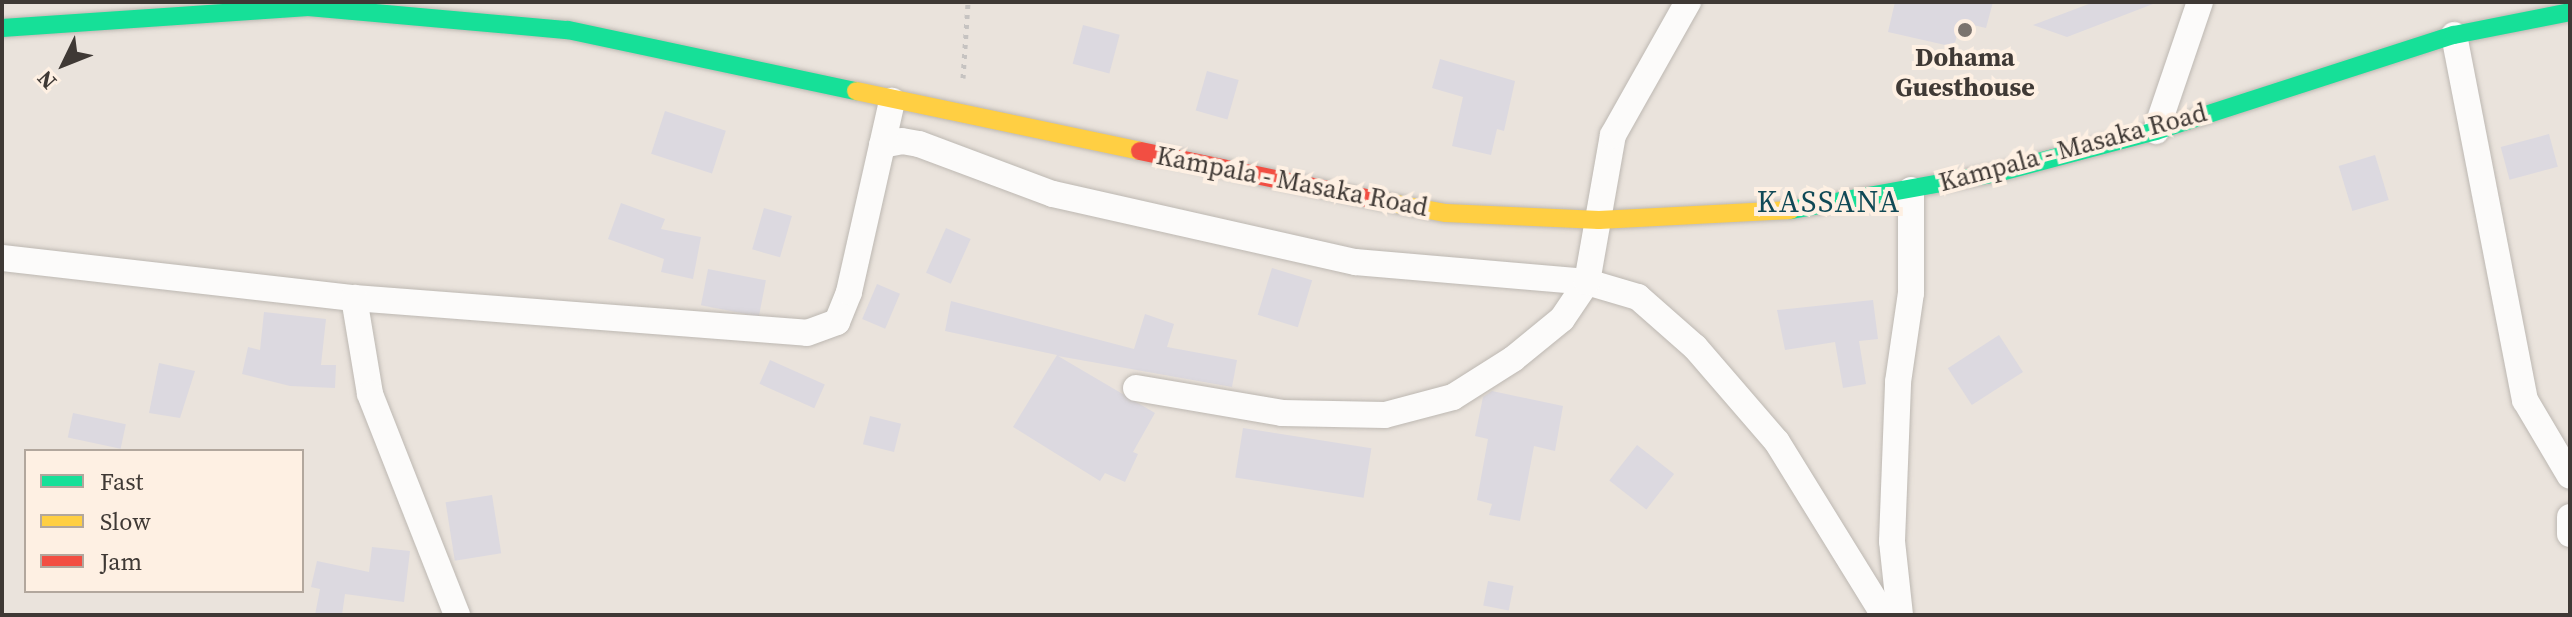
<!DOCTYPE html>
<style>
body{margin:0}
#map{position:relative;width:2572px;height:617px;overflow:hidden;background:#eae3dc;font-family:"Source Serif 4",serif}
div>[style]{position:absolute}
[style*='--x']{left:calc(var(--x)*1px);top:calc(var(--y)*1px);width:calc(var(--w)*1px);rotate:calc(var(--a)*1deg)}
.building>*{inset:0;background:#dcd9e0;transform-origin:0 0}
.path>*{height:5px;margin-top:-2.5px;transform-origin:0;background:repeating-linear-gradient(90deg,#c6c3c1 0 4px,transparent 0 10px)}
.roads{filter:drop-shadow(0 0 2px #bdb8b2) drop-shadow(0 0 2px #bdb8b2)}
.street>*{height:26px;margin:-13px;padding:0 13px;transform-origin:13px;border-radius:13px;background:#fcfbfa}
.fast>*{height:18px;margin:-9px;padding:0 9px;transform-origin:9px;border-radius:9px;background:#16e098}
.slow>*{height:18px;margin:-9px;padding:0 9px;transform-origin:9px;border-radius:9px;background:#ffcf43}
.jam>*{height:18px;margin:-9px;padding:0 9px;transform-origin:9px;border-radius:9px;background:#f24e42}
.dots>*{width:22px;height:22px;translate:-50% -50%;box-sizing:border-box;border:4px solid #fef0e3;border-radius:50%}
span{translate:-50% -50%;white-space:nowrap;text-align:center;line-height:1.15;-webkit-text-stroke:8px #fef0e3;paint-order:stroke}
.poi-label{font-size:26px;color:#3f3935;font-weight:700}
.street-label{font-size:26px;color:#3f3935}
.quarter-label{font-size:30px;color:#104956;letter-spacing:2px}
.frame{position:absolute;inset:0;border:4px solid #3f3935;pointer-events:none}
.legend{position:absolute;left:24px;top:449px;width:280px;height:144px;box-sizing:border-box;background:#fef0e3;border:2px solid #b2a79d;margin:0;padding:10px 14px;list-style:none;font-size:24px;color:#3f3935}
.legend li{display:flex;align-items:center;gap:16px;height:40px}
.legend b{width:40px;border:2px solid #b2a79d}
.north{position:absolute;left:24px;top:24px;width:80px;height:80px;-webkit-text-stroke:6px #fef0e3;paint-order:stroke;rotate:227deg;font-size:22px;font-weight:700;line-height:32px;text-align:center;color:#3f3935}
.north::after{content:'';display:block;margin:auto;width:28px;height:36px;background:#3f3935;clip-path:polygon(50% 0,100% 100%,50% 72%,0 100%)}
</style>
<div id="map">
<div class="building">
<div style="clip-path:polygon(1895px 2px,1993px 2px,1986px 28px,1960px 22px,1954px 47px,1888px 32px)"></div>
<div style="clip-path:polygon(2094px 2px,2153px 4px,2067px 37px,2033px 25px)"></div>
<div style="left:1083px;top:25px;width:38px;height:40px;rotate:15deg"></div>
<div style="clip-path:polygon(1440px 59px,1515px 81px,1504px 131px,1497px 129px,1491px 155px,1452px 146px,1463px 97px,1432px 88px)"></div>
<div style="left:1207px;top:71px;width:33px;height:41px;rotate:16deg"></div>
<div style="left:665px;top:111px;width:64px;height:45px;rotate:18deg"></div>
<div style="left:2549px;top:134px;width:34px;height:50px;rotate:75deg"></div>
<div style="left:2375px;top:155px;width:47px;height:38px;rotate:73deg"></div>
<div style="clip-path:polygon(621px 203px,665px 219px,661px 229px,701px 237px,693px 279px,661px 272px,664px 259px,608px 239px)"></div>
<div style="left:764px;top:208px;width:29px;height:43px;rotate:16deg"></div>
<div style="left:946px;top:228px;width:27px;height:49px;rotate:24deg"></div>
<div style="left:1272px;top:268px;width:42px;height:49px;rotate:17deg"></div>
<div style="left:708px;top:269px;width:59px;height:37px;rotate:11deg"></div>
<div style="left:877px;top:284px;width:25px;height:38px;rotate:23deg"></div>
<div style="clip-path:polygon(1873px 300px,1878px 339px,1859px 341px,1866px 384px,1843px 388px,1835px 342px,1785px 350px,1777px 310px)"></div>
<div style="clip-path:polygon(951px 301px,1134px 349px,1145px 314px,1174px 324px,1167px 347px,1237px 360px,1232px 387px,1058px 356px,1155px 413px,1133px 452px,1138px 454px,1125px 482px,1105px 473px,1100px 481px,1013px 427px,1057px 355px,945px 331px)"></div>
<div style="clip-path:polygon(264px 312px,326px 319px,321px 365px,336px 365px,335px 388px,290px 386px,242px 374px,248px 347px,260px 350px)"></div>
<div style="left:1999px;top:335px;width:44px;height:61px;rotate:57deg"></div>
<div style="left:770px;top:360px;width:60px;height:26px;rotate:24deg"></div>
<div style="clip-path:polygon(159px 363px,195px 371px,180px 418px,149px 413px)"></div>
<div style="clip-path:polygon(1492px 391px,1563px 406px,1555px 451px,1534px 446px,1520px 521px,1489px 515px,1492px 504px,1477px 500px,1488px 439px,1475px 436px,1483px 397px)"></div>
<div style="left:73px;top:413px;width:54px;height:25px;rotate:12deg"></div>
<div style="left:870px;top:416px;width:32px;height:29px;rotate:14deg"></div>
<div style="left:1243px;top:428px;width:130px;height:50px;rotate:9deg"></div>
<div style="left:1637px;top:445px;width:47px;height:45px;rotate:38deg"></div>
<div style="left:492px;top:495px;width:59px;height:47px;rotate:81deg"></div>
<div style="clip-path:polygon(372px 547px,410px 551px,404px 602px,345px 594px,342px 615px,315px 615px,320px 589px,311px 587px,317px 561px,369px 572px)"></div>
<div style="left:1488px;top:581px;width:26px;height:25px;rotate:11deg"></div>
</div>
<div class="path">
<div style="--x:963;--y:78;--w:76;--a:-86.2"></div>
</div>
<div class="roads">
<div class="street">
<div style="--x:2454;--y:35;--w:372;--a:79"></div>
<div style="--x:2525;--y:400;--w:88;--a:59.4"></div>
<div style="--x:2156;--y:131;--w:136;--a:-71.2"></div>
<div style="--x:882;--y:145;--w:20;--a:-11"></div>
<div style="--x:902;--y:141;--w:17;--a:10"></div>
<div style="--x:919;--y:144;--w:143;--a:20.5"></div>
<div style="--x:1053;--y:194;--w:310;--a:12.7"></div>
<div style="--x:1355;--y:262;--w:233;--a:4.9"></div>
<div style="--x:1587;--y:282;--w:53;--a:16.4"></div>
<div style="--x:1638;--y:297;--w:76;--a:41.3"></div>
<div style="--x:1695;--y:347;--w:125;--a:49.2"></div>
<div style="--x:1777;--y:442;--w:203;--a:58.3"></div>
<div style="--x:2;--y:258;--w:354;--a:6.5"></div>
<div style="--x:354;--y:298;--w:454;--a:4.4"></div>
<div style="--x:807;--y:333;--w:32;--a:-20"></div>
<div style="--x:837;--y:322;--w:32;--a:-68"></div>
<div style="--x:849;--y:292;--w:196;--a:-77.3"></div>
<div style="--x:354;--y:298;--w:97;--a:80.5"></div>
<div style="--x:370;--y:394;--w:238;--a:68.5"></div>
<div style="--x:1136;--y:388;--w:148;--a:9.7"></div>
<div style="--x:1282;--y:413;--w:103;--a:1.1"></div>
<div style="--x:1385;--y:415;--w:70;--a:-14.8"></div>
<div style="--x:1453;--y:397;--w:71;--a:-32.3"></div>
<div style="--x:1513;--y:359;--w:63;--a:-39.2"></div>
<div style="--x:1562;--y:319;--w:45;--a:-56"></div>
<div style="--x:1587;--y:282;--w:149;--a:-80"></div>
<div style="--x:1613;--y:135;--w:153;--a:-60.6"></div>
<div style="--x:2570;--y:517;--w:17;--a:90"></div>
<div style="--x:1900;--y:615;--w:74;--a:-96.2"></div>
<div style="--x:1892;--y:541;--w:159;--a:-87.8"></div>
<div style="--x:1898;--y:382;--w:90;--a:-81.7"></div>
<div style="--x:1911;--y:293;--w:103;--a:-90"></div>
</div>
<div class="fast">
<div style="--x:2;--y:28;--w:307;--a:-3.9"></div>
<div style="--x:308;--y:7;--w:261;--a:5.1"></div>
<div style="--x:568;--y:30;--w:294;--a:12"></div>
<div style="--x:1791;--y:210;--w:209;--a:-10.2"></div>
<div style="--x:1997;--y:173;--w:164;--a:-14.8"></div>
<div style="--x:2156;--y:131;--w:313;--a:-17.9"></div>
<div style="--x:2454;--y:35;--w:118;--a:-11.2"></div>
</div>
<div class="slow">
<div style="--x:856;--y:91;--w:290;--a:11.9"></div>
<div style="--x:1381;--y:201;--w:66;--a:10.5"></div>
<div style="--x:1446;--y:213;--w:153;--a:2.6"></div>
<div style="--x:1599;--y:220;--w:192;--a:-3"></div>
</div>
<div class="jam">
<div style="--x:1140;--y:151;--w:246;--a:11.7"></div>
</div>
</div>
<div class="dots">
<div style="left:1965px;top:30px;background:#7b746f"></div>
</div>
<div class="poi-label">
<span style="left:1965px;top:73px">Dohama<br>Guesthouse</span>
</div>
<div class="street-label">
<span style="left:2073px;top:148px;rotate:-15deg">Kampala - Masaka Road</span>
<span style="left:1292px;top:182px;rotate:11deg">Kampala - Masaka Road</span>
</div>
<div class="quarter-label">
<span style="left:1829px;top:202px">KASSANA</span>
</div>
<div class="frame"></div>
<ul class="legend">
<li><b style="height:10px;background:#16e098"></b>Fast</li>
<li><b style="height:10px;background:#ffcf43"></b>Slow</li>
<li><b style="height:10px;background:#f24e42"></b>Jam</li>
</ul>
<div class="north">N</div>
</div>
